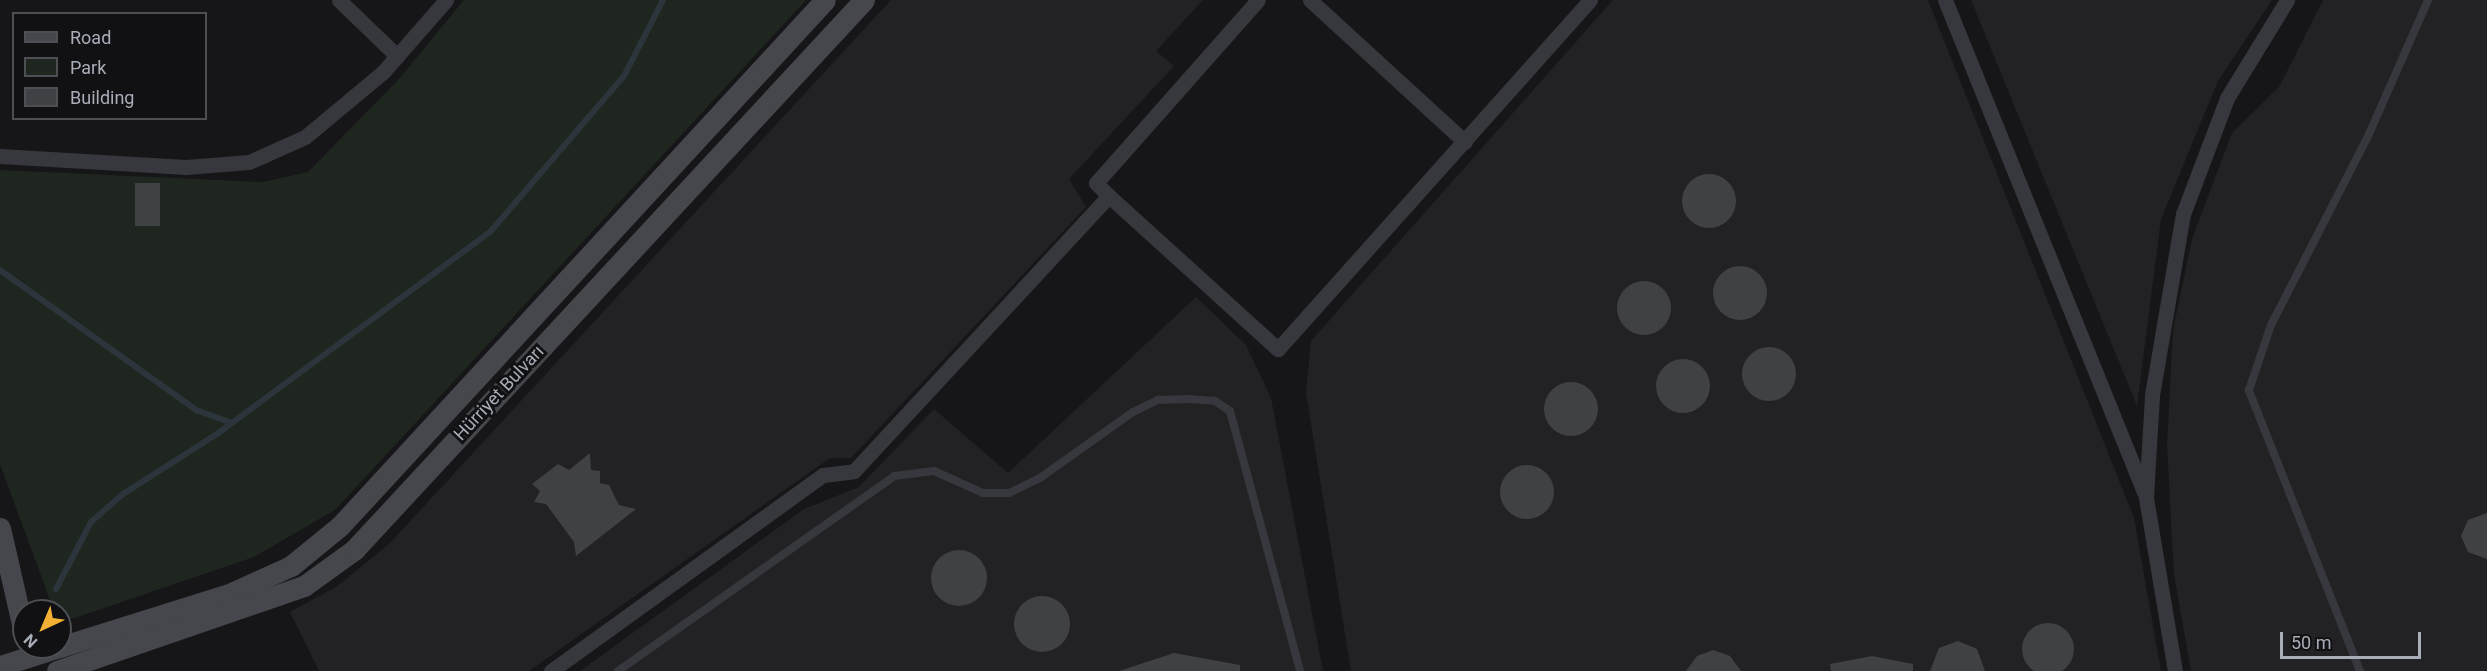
<!DOCTYPE html>
<meta charset="utf-8">
<style>
body{margin:0}
#map{position:relative;width:2487px;height:671px;overflow:hidden;background:#161618;font-family:Roboto,sans-serif}
div>[style]{position:absolute}
[style*='--x']{left:calc(var(--x)*1px);top:calc(var(--y)*1px);width:calc(var(--w)*1px);rotate:calc(var(--a)*1deg)}
.built>*{inset:0;background:#222225}
.green>*{inset:0;background:#1e261f}
.stream>*{height:6px;margin:-3px;padding:0 3px;transform-origin:3px;border-radius:3px;background:#2c353c}
.building>*{inset:0;background:#404145;transform-origin:0 0}
.round{border-radius:50%}
.lane>*{height:8px;margin:-4px;padding:0 4px;transform-origin:4px;border-radius:4px;background:#37383d}
.street>*{height:15px;margin:-7.5px;padding:0 7.5px;transform-origin:7.5px;border-radius:7.5px;background:#37383d}
.secondary>*{height:21px;margin:-10.5px;padding:0 10.5px;transform-origin:10.5px;border-radius:10.5px;background:#45474d}
span{translate:-50% -50%;white-space:nowrap;text-align:center;line-height:1.15;-webkit-text-stroke:6px #111113;paint-order:stroke}
.street-label{font-size:18px;color:#a8adb8}
.legend{position:absolute;left:12px;top:12px;width:195px;height:108px;box-sizing:border-box;background:#111113;border:2px solid #4d4f55;margin:0;padding:8px 10px;list-style:none;font-size:18px;color:#a8adb8}
.legend li{display:flex;align-items:center;gap:12px;height:30px}
.legend b{width:30px;border:2px solid #4d4f55}
.north{position:absolute;left:12px;top:599px;width:60px;height:60px;box-sizing:border-box;background:#111113;border:2px solid #4d4f55;border-radius:50%;rotate:224deg;font-size:16px;font-weight:700;line-height:24px;text-align:center;color:#a8adb8}
.north::after{content:'';display:block;margin:auto;width:21px;height:27px;background:#f2b134;clip-path:polygon(50% 0,100% 100%,50% 72%,0 100%)}
.scale{position:absolute;left:2280px;top:632px;width:141px;height:27px;box-sizing:border-box;border:3px solid #a8adb8;border-top:0;padding-left:8px;font-size:18px;line-height:21px;white-space:nowrap;color:#a8adb8;-webkit-text-stroke:4px #111113;paint-order:stroke}
</style>
<div id="map">
<div class="built">
<div style="clip-path:polygon(891px 0,1203px 0,1156px 51px,1174px 66px,1069px 179px,1086px 207px,851px 458px,830px 458px,529px 671px,319px 671px,290px 612px,336px 587px,389px 544px)"></div>
<div style="clip-path:polygon(1613px 0,1928px 0,2134px 518px,2161px 671px,1351px 671px,1306px 393px,1311px 341px)"></div>
<div style="clip-path:polygon(1971px 0,2272px 0,2218px 81px,2161px 219px,2137px 406px)"></div>
<div style="clip-path:polygon(2323px 0,2487px 0,2487px 671px,2191px 671px,2174px 575px,2167px 446px,2173px 330px,2192px 239px,2232px 133px,2279px 87px)"></div>
<div style="clip-path:polygon(1196px 297px,1246px 345px,1271px 398px,1323px 671px,580px 671px,804px 509px,859px 487px,934px 409px,1008px 473px)"></div>
</div>
<div class="green">
<div style="clip-path:polygon(464px 0,806px 0,335px 510px,254px 557px,60px 623px,60px 611px,54px 611px,0 464px,0 170px,263px 182px,308px 172px,398px 80px)"></div>
</div>
<div class="stream">
<div style="--x:0;--y:270;--w:241;--a:35.5"></div>
<div style="--x:196;--y:410;--w:37;--a:20"></div>
<div style="--x:56;--y:589;--w:76;--a:-62.4"></div>
<div style="--x:91;--y:522;--w:43;--a:-41.2"></div>
<div style="--x:123;--y:494;--w:112;--a:-32.6"></div>
<div style="--x:217;--y:434;--w:341;--a:-36.5"></div>
<div style="--x:491;--y:231;--w:204;--a:-49.4"></div>
<div style="--x:624;--y:76;--w:85;--a:-62.8"></div>
</div>
<div class="building">
<div class="round" style="left:1682px;top:174px;width:54px;height:54px"></div>
<div style="left:135px;top:183px;width:25px;height:43px"></div>
<div class="round" style="left:1713px;top:266px;width:54px;height:54px"></div>
<div class="round" style="left:1617px;top:281px;width:54px;height:54px"></div>
<div class="round" style="left:1742px;top:347px;width:54px;height:54px"></div>
<div class="round" style="left:1656px;top:359px;width:54px;height:54px"></div>
<div class="round" style="left:1544px;top:382px;width:54px;height:54px"></div>
<div style="clip-path:polygon(590px 453px,591px 470px,600px 471px,600px 483px,609px 485px,619px 505px,636px 509px,576px 556px,574px 542px,546px 504px,534px 502px,540px 491px,532px 484px,558px 464px,569px 470px)"></div>
<div class="round" style="left:1500px;top:465px;width:54px;height:54px"></div>
<div style="clip-path:polygon(2487px 513px,2487px 559px,2468px 552px,2461px 536px,2468px 520px)"></div>
<div class="round" style="left:931px;top:550px;width:56px;height:56px"></div>
<div class="round" style="left:1014px;top:596px;width:56px;height:56px"></div>
<div class="round" style="left:2022px;top:623px;width:52px;height:52px"></div>
<div style="clip-path:polygon(1958px 641px,1977px 649px,1985px 671px,1930px 671px,1939px 648px)"></div>
<div style="clip-path:polygon(1713px 650px,1730px 656px,1741px 671px,1686px 671px,1697px 656px)"></div>
<div style="clip-path:polygon(1174px 653px,1240px 665px,1240px 671px,1119px 671px)"></div>
<div style="clip-path:polygon(1872px 656px,1913px 664px,1913px 671px,1831px 671px,1830px 664px)"></div>
</div>
<div class="lane">
<div style="--x:618;--y:671;--w:338;--a:-35.2"></div>
<div style="--x:894;--y:476;--w:40;--a:-7.1"></div>
<div style="--x:934;--y:471;--w:54;--a:24.2"></div>
<div style="--x:983;--y:493;--w:26;--a:0"></div>
<div style="--x:1009;--y:493;--w:34;--a:-26"></div>
<div style="--x:1040;--y:478;--w:114;--a:-35.4"></div>
<div style="--x:1133;--y:412;--w:28;--a:-26"></div>
<div style="--x:1158;--y:400;--w:30;--a:-2"></div>
<div style="--x:1188;--y:399;--w:27;--a:4"></div>
<div style="--x:1215;--y:401;--w:18;--a:34"></div>
<div style="--x:1230;--y:411;--w:269;--a:74.9"></div>
<div style="--x:2360;--y:671;--w:302;--a:-111.6"></div>
<div style="--x:2249;--y:390;--w:69;--a:-71.3"></div>
<div style="--x:2271;--y:325;--w:215;--a:-62.8"></div>
<div style="--x:2369;--y:134;--w:146;--a:-66.2"></div>
</div>
<div class="street">
<div style="--x:339;--y:0;--w:81;--a:44"></div>
<div style="--x:1310;--y:0;--w:210;--a:42.5"></div>
<div style="--x:1945;--y:0;--w:531;--a:67.98"></div>
<div style="--x:0;--y:156;--w:186;--a:3.4"></div>
<div style="--x:186;--y:167;--w:63;--a:-4.5"></div>
<div style="--x:249;--y:162;--w:61;--a:-24.1"></div>
<div style="--x:305;--y:137;--w:102;--a:-39.8"></div>
<div style="--x:383;--y:72;--w:96;--a:-48.8"></div>
<div style="--x:1109;--y:196;--w:18;--a:-135"></div>
<div style="--x:1096;--y:183;--w:244;--a:-48.5"></div>
<div style="--x:551;--y:671;--w:335;--a:-35.8"></div>
<div style="--x:823;--y:475;--w:31;--a:-7"></div>
<div style="--x:854;--y:471;--w:375;--a:-47.2"></div>
<div style="--x:1109;--y:196;--w:228;--a:42.2"></div>
<div style="--x:1278;--y:349;--w:468;--a:-48.2"></div>
<div style="--x:2175;--y:671;--w:176;--a:-99.5"></div>
<div style="--x:2146;--y:497;--w:102;--a:-86.6"></div>
<div style="--x:2152;--y:395;--w:184;--a:-80.3"></div>
<div style="--x:2183;--y:214;--w:124;--a:-69.2"></div>
<div style="--x:2227;--y:98;--w:115;--a:-58.5"></div>
</div>
<div class="secondary">
<div style="--x:0;--y:528;--w:108;--a:77.1"></div>
<div style="--x:60;--y:647;--w:177;--a:-17.4"></div>
<div style="--x:229;--y:594;--w:68;--a:-24.3"></div>
<div style="--x:291;--y:566;--w:63;--a:-39.2"></div>
<div style="--x:340;--y:526;--w:715;--a:-47.32"></div>
<div style="--x:0;--y:666;--w:62;--a:-17.9"></div>
<div style="--x:57;--y:671;--w:261;--a:-19"></div>
<div style="--x:304;--y:586;--w:62;--a:-35.8"></div>
<div style="--x:354;--y:550;--w:750;--a:-47.16"></div>
</div>
<div class="street-label">
<span style="left:499px;top:393px;rotate:-47deg">Hürriyet Bulvarı</span>
</div>
<ul class="legend">
<li><b style="height:8px;background:#45474d"></b>Road</li>
<li><b style="height:16px;background:#1e261f"></b>Park</li>
<li><b style="height:16px;background:#404145"></b>Building</li>
</ul>
<div class="north">N</div>
<div class="scale">50 m</div>
</div>
